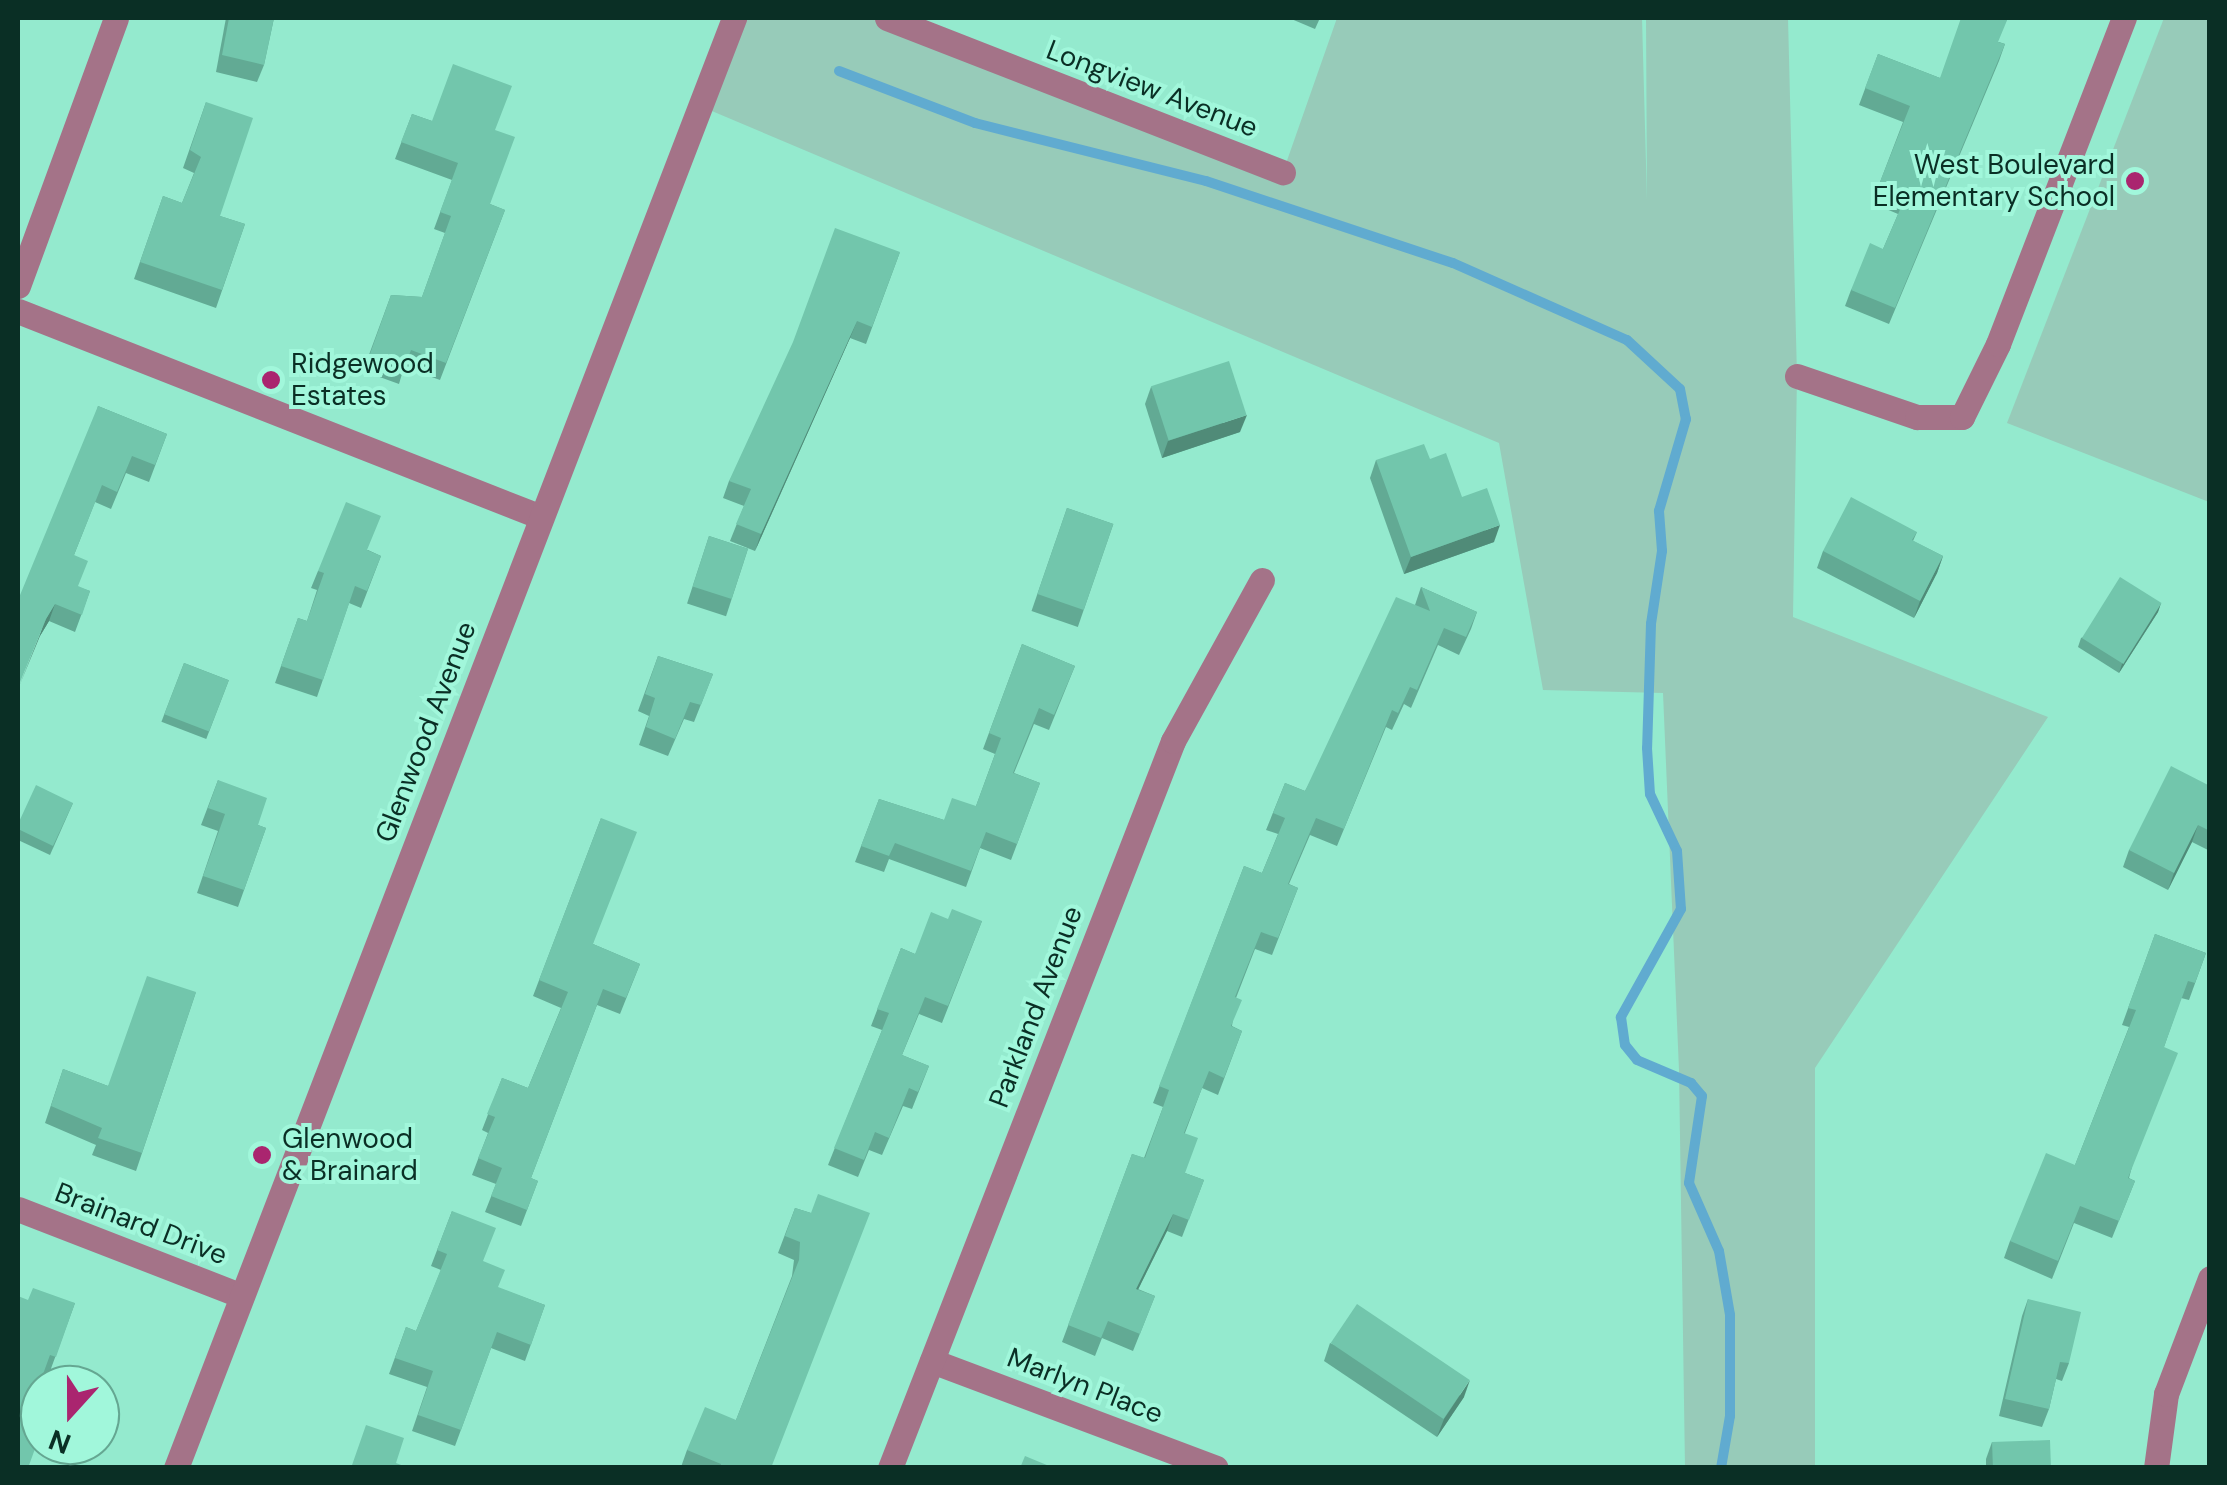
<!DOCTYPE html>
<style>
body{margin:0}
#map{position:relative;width:2227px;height:1485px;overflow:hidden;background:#94eace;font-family:"DM Sans",sans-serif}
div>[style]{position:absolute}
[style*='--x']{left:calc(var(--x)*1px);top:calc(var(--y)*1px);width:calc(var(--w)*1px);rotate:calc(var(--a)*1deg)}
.green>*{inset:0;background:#97cbb9}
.stream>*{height:10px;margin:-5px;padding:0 5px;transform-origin:5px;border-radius:5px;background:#60abd0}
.minor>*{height:25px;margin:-12.5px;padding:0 12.5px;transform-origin:12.5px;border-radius:12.5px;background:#a47388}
.wall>*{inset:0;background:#62aa94;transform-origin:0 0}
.shaded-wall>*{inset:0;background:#508b78}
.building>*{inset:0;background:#72c6ac;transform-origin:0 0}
.dots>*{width:28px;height:28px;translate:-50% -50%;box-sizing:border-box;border:5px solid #a1f7db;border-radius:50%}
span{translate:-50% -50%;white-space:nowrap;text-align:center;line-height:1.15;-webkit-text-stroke:8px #a1f7db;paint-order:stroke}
.street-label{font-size:28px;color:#0a2f25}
.poi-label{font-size:28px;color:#0a2f25}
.right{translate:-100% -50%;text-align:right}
.left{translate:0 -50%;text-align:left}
.frame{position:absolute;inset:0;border:20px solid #0a2f25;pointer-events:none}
.north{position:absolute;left:20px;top:1365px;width:100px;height:100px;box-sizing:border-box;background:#a1f7db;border:2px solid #65a792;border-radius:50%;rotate:201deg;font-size:28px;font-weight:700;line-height:40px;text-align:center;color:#0a2f25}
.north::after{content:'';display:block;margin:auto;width:35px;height:45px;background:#aa256f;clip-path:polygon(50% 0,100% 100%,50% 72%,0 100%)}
</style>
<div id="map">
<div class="green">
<div style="clip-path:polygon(734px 18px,887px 18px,1283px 172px,1337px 18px,1642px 18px,1647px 200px,1646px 18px,1788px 18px,1797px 376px,1793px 617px,2048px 717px,1815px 1068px,1815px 1467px,1685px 1467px,1679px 1070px,1663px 693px,1543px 690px,1499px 443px,700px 106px)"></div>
<div style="clip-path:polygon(2164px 18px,2209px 18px,2209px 502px,2007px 423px)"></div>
</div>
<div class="stream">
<div style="--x:839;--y:71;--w:146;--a:20.9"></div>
<div style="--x:975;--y:123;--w:238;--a:14.1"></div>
<div style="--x:1206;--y:181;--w:260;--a:18.4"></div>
<div style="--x:1453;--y:263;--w:190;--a:23.9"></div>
<div style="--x:1627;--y:340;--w:72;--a:42.8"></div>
<div style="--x:1680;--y:389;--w:31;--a:79"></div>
<div style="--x:1686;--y:419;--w:96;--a:106.4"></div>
<div style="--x:1659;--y:511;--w:40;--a:85.7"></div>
<div style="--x:1662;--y:551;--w:74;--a:98.6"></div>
<div style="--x:1651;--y:624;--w:124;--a:91.8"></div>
<div style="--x:1647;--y:748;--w:46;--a:86.3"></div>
<div style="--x:1650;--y:794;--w:63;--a:64.7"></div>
<div style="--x:1677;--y:851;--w:58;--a:86.1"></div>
<div style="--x:1681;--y:909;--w:124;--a:119.1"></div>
<div style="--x:1621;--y:1017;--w:28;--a:82"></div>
<div style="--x:1625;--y:1045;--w:19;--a:51"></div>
<div style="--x:1637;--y:1060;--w:59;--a:23.1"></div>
<div style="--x:1691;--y:1083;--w:17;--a:50"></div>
<div style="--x:1702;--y:1096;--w:88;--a:98.5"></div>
<div style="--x:1689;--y:1183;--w:74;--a:66.2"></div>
<div style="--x:1719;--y:1251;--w:65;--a:80.2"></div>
<div style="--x:1730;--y:1315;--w:101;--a:90"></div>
<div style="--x:1730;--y:1416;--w:53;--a:99.8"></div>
</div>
<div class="minor">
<div style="--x:887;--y:18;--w:425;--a:21.3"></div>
<div style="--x:18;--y:286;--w:285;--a:-69.9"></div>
<div style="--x:18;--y:311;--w:562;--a:21.5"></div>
<div style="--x:1797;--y:376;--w:127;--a:18.9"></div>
<div style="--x:1917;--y:417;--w:45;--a:0"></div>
<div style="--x:1962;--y:417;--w:81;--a:-63.7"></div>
<div style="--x:1998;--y:344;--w:350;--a:-68.9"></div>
<div style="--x:18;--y:1209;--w:240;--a:21.2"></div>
<div style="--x:932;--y:1361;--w:303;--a:20.6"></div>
<div style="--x:176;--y:1468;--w:1554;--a:-68.95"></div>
<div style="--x:890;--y:1468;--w:780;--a:-68.73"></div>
<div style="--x:1173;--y:741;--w:184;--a:-61.1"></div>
<div style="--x:2156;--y:1468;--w:75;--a:-82.3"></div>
<div style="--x:2166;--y:1394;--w:124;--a:-69.2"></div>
</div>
<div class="wall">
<div style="clip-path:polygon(226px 18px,274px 18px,264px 65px,257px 82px,216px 72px)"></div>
<div style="clip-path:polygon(1289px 18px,1320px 18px,1315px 29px)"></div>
<div style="clip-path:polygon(1999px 42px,2005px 44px,1999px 61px,1889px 324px,1845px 306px,1851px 290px,1883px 249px,1898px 214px,1872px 203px,1903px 122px,1859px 105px,1878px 54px,1940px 78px)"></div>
<div style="clip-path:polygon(206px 102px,220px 216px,245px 224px,216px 308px,134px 279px,163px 196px,182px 203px,194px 173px,183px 168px)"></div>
<div style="clip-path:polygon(412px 114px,432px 121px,495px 130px,490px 204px,505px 210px,440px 380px,404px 367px,399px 384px,363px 371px,391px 295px,422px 297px,445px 233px,434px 229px,452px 180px,395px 159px)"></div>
<div style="clip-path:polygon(900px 252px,866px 344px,850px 338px,755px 551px,730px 541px,744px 506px,723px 498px,729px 481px)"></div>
<div style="clip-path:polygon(1151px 387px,1240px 432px,1162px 458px,1145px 404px)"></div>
<div style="clip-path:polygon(98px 406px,167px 434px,149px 482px,126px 473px,111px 509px,95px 502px,74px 555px,78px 587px,90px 591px,75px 632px,49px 621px,40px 636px)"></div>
<div style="clip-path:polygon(1430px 459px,1494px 542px,1404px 574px,1370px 478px,1376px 460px)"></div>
<div style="left:1067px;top:508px;width:49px;height:109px;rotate:19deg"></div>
<div style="clip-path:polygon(1917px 532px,1913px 541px,1943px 556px,1937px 573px,1914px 618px,1817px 568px,1823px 551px)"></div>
<div style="left:709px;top:536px;width:41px;height:71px;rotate:18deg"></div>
<div style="clip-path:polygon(368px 550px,381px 556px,361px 608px,349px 603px,317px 697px,275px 683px,298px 618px,307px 621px,317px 590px,311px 588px,318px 571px)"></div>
<div style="clip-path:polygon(1421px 587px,1477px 612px,1471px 629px,1459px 655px,1438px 645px,1411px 708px,1404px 704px,1392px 730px,1386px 727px,1337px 846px,1310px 835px,1289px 884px,1298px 888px,1272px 955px,1255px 949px,1236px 998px,1232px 1026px,1242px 1031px,1218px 1095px,1202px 1088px,1185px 1133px,1185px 1173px,1204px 1180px,1182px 1237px,1167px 1231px,1138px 1289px,1155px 1296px,1133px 1351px,1102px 1338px,1095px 1356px,1062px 1342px,1132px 1154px,1144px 1158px,1163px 1107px,1153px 1103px,1244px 866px,1262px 873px,1278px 834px,1266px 830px,1285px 783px,1305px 791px,1415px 605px)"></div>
<div style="clip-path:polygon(2161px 603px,2158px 612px,2119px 673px,2078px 647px,2081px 638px)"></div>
<div style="clip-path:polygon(1022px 644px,1075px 666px,1049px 730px,1034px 724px,1014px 773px,1040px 783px,1011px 860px,980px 848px,966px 887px,889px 859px,884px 872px,855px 862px,879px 799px,944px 820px,976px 806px,995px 754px,983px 749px)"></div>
<div style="clip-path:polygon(658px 656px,713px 674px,694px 722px,684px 719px,668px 756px,639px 745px,649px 716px,638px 711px)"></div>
<div style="left:184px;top:663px;width:48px;height:63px;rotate:21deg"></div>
<div style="clip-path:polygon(218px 780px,258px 825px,266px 828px,238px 907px,197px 893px,218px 831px,201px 825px)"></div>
<div style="clip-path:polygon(2210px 786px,2210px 851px,2192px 842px,2168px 890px,2123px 867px,2129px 850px)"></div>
<div style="clip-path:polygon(73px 803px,50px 855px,18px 840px,18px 824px)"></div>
<div style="clip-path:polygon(601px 818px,593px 944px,640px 964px,620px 1014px,597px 1005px,531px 1178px,538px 1181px,521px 1226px,485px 1212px,496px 1184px,472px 1175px,488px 1133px,482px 1130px,502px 1078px,528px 1088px,561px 1008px,533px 996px)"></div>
<div style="clip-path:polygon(948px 919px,982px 921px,942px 1023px,919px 1014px,902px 1055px,929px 1066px,912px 1109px,903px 1106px,882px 1155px,869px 1150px,858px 1177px,828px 1165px,882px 1030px,871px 1026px,901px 948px,915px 954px)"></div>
<div style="clip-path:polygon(2155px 934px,2206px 953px,2189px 1000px,2181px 998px,2164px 1047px,2129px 1178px,2135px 1181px,2112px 1238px,2074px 1223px,2052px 1279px,2004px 1258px,2010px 1241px,2075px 1165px,2129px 1027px,2122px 1025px)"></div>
<div style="clip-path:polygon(196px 992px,136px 1171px,92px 1155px,96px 1145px,45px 1123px,63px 1069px,108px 1086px)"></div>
<div style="clip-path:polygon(795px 1208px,811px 1213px,771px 1468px,681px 1467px,687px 1450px,736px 1420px,792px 1276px,794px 1260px,778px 1253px)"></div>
<div style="clip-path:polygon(452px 1211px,498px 1288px,545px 1305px,525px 1361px,491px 1348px,455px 1446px,412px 1431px,427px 1387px,389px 1374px,406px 1327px,416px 1331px,441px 1270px,431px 1266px)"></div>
<div style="clip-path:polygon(2028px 1299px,2069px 1363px,2062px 1381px,2056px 1379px,2049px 1409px,2042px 1427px,1999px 1416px,2022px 1316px)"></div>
<div style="clip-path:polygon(28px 1300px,75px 1303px,49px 1374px,44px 1372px,26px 1421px,18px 1468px)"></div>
<div style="clip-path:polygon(1330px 1343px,1464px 1397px,1437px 1437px,1324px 1361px)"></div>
<div style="clip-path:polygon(1992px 1442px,2051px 1468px,1986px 1468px,1986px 1459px)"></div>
</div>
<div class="shaded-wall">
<div style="clip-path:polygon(857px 321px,850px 338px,755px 551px,761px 534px)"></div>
<div style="clip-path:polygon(1247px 415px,1240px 432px,1162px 458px,1168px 441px)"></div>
<div style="clip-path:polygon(1500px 525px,1494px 542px,1404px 574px,1411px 557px)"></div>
<div style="clip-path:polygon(1943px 556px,1937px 573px,1914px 618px,1920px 601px)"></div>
<div style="clip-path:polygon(2161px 603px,2158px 612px,2119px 673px,2122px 664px)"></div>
<div style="clip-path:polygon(55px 604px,49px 621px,40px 636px,18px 689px,46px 619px)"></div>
<div style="clip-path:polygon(2198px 825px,2192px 842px,2168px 890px,2174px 873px)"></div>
<div style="clip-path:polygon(1173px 1214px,1167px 1231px,1130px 1306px,1136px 1289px)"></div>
<div style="clip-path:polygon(1470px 1380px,1464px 1397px,1437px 1437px,1444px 1419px)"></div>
</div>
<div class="building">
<div style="clip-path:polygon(229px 18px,274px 18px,264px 65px,222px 55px)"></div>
<div style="clip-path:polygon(1961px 18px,2008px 18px,1998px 42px,2005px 44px,1895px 308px,1851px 290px,1870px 243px,1883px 249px,1905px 198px,1878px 187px,1910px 106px,1865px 88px,1878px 54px,1940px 78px)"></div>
<div style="clip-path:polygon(453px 64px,512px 86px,495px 130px,515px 137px,490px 204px,505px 210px,446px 363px,411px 350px,405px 366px,370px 354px,391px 295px,422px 297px,451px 216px,440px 212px,458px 163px,401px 142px,412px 114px,432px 121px)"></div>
<div style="clip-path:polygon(206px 102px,253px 118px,220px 216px,245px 224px,222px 290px,140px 262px,163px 196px,182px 203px,201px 157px,190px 150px)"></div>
<div style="clip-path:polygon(835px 228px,900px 252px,872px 327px,857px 321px,761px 534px,736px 524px,751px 489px,729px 481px,793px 342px)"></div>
<div style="left:1229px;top:361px;width:57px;height:82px;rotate:72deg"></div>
<div style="clip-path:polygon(98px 406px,167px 434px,155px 465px,132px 456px,117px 492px,102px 485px,74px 555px,88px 561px,78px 586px,90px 591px,82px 615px,55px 604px,46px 619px,18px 687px,18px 600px)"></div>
<div style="clip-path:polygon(1424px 444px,1430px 459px,1446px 453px,1462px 497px,1487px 488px,1500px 525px,1411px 557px,1376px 460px)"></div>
<div style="clip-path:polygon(1851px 497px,1917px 532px,1912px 540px,1943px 556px,1920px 601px,1823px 551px)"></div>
<div style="clip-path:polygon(346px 502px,381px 516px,367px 550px,381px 556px,367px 591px,355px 586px,323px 680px,281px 666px,298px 618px,307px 621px,324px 573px,318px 571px)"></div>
<div style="left:1067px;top:508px;width:49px;height:91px;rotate:19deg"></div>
<div style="left:709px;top:536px;width:41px;height:53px;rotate:18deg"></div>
<div style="left:2120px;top:577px;width:49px;height:72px;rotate:32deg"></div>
<div style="clip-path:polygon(1421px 587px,1477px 612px,1466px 637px,1444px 628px,1417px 690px,1410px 687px,1398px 713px,1392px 710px,1344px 829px,1316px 818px,1288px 884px,1298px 888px,1278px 938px,1261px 932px,1235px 997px,1242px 1000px,1231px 1026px,1242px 1031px,1224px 1078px,1209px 1071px,1184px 1133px,1198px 1138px,1185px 1173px,1204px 1180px,1189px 1220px,1173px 1214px,1136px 1289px,1155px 1296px,1140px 1334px,1108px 1321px,1101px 1338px,1068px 1325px,1132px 1154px,1145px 1158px,1169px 1090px,1159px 1086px,1244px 866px,1262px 873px,1285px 818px,1273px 813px,1285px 783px,1305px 791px,1396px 597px,1430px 611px)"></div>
<div style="clip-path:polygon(1022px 644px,1075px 666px,1054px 715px,1039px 708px,1013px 773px,1040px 783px,1017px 844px,986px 832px,971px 871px,895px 843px,889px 856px,861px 846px,879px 799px,944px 820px,952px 798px,976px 806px,1001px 738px,989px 733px)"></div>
<div style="clip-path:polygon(658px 656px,713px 674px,701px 705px,690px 702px,675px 739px,646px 727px,655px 698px,645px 694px)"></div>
<div style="left:184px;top:663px;width:48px;height:55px;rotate:21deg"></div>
<div style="clip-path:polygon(2171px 766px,2210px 786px,2210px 831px,2198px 825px,2174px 873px,2129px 850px)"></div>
<div style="clip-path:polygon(218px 780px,267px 798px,258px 825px,266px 828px,244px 890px,203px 876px,225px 814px,208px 808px)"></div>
<div style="clip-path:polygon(36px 785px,73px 803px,53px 846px,18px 829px,18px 824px)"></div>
<div style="clip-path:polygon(601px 818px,637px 832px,593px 944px,640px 964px,626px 998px,603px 989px,531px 1178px,538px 1181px,527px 1210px,491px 1196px,502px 1168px,478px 1158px,495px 1117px,487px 1114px,502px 1078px,528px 1088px,568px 992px,539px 980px)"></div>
<div style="clip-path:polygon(952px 909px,982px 921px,948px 1006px,925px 997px,902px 1055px,929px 1066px,918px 1092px,909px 1088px,889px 1138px,875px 1132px,864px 1160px,834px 1148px,889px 1013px,877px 1009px,901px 948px,915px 954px,931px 912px,948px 919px)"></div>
<div style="clip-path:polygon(2155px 934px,2206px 953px,2195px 983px,2188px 981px,2164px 1047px,2178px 1053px,2128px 1178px,2135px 1181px,2119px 1221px,2080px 1206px,2058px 1261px,2010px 1241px,2046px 1153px,2075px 1165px,2136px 1010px,2128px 1008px)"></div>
<div style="clip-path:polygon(147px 976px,196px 992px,142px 1153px,98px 1138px,102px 1128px,51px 1106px,63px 1069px,108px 1086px)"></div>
<div style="clip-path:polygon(818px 1194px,870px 1213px,771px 1468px,720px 1468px,721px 1464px,687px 1450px,705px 1407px,736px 1420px,799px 1260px,800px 1242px,785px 1236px,795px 1208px,811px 1213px)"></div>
<div style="clip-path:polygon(452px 1211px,496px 1228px,483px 1261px,505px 1270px,498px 1287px,545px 1305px,531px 1345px,497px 1332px,461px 1430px,418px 1415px,433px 1371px,395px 1358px,406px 1327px,416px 1331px,447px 1254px,437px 1250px)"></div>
<div style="clip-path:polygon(33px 1288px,75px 1303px,56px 1357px,50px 1355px,26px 1421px,40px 1426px,40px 1435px,28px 1468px,18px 1468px,18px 1296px,28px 1300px)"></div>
<div style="clip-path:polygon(2028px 1299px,2081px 1312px,2069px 1363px,2060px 1362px,2049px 1409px,2005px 1399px)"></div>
<div style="left:1357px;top:1304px;width:136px;height:47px;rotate:34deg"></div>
<div style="clip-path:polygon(366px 1425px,404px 1438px,396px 1463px,409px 1468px,351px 1468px)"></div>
<div style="left:2050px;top:1440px;width:28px;height:58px;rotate:88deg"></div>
<div style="clip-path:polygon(1025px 1456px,1054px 1468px,1020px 1468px)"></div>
</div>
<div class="dots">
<div style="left:2135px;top:181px;background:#aa256f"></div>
<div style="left:271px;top:380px;background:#aa256f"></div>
<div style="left:262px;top:1155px;background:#aa256f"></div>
</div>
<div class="street-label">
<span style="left:1152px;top:89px;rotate:21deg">Longview Avenue</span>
<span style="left:426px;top:732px;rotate:-69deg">Glenwood Avenue</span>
<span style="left:1036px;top:1007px;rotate:-69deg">Parkland Avenue</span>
<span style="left:141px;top:1224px;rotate:21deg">Brainard Drive</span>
<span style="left:1085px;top:1386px;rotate:21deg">Marlyn Place</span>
</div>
<div class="poi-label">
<span class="right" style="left:2115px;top:181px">West Boulevard<br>Elementary School</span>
<span class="left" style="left:291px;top:380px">Ridgewood<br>Estates</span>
<span class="left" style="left:282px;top:1155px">Glenwood<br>&amp; Brainard</span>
</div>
<div class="frame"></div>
<div class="north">N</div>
</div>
